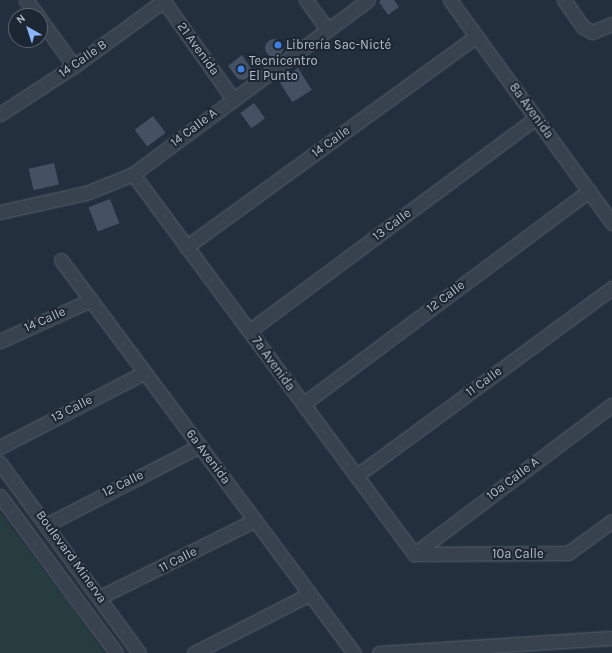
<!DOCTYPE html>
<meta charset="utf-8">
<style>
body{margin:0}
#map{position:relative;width:612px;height:653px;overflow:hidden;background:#242f3e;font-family:Karla,sans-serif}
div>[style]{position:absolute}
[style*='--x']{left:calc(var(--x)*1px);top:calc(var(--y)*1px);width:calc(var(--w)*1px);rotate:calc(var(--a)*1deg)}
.green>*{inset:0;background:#263c3f}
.building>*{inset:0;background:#455162;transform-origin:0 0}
.round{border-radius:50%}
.roads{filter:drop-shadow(0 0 1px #565f6c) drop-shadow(0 0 1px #565f6c)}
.minor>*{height:13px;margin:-6.5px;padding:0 6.5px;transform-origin:6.5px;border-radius:6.5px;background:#38414e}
.dots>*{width:11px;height:11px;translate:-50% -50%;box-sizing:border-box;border:2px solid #1d2633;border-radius:50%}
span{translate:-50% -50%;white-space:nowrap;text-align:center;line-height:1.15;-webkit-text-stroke:4px #1d2633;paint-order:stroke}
.poi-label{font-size:13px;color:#b4bcc9}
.left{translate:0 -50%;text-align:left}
.street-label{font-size:13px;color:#b4bcc9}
.north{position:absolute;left:8px;top:8px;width:40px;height:40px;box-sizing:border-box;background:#1d2633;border:1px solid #59626f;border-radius:50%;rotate:321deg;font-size:11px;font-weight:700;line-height:16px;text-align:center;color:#b4bcc9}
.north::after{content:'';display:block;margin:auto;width:14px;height:18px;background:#8ab4f8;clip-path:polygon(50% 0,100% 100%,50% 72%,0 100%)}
</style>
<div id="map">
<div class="green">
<div style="clip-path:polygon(0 512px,72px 607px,104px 653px,0 653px)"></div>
</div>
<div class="building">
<div style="clip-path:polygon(381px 0,394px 0,399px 7px,388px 15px,379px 2px)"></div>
<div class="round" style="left:265px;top:39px;width:18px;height:18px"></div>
<div style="clip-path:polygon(242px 55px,254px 73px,244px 80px,238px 79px,228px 66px)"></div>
<div style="left:298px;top:68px;width:26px;height:23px;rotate:58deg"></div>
<div style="left:254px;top:103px;width:19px;height:17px;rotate:54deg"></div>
<div style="left:153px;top:116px;width:21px;height:23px;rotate:53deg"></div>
<div style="left:54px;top:163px;width:22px;height:26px;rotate:77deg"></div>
<div style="left:110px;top:199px;width:26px;height:23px;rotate:69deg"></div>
</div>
<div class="roads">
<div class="minor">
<div style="--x:26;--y:0;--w:20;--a:53"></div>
<div style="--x:163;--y:0;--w:121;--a:54.7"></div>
<div style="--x:306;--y:0;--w:37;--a:54"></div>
<div style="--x:450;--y:0;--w:276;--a:54"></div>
<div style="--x:564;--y:0;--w:33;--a:55"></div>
<div style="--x:583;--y:27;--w:10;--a:29"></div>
<div style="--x:592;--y:32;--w:22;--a:-22"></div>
<div style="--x:40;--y:19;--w:58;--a:54.1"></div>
<div style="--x:0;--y:114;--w:88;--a:-33"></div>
<div style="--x:74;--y:66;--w:110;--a:-36.1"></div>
<div style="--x:133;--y:174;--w:473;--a:53.5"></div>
<div style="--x:0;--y:212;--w:88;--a:-12.5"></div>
<div style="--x:86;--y:193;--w:51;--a:-22"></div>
<div style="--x:133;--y:174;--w:292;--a:-36.5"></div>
<div style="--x:186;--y:247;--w:359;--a:-36"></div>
<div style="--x:61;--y:260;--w:490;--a:53.3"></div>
<div style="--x:249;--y:331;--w:357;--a:-36.6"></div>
<div style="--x:0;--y:341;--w:100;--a:-24.3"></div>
<div style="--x:303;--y:404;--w:357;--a:-36.7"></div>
<div style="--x:0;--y:447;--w:163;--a:-27.3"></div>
<div style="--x:0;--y:463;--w:235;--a:53.8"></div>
<div style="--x:356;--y:476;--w:318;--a:-36.3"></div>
<div style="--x:0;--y:496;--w:195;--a:53.5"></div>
<div style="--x:48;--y:524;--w:171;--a:-27.2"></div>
<div style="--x:414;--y:554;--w:248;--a:-37"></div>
<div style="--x:414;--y:554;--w:154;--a:-0.4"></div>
<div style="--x:568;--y:553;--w:54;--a:-36"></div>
<div style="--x:100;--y:597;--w:173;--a:-26.4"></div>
<div style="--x:194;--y:653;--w:130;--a:-27"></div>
<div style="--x:379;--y:653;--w:233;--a:-3.7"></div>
</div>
</div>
<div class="dots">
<div style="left:278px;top:45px;background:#3f7fe0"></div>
<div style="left:241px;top:69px;background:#3f7fe0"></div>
</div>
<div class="poi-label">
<span class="left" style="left:286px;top:45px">Librería Sac-Nicté</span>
<span class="left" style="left:249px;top:69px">Tecnicentro<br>El Punto</span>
</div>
<div class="street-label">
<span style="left:198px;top:49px;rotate:54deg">21 Avenida</span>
<span style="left:83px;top:59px;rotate:-35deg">14 Calle B</span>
<span style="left:531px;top:111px;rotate:54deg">8a Avenida</span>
<span style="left:194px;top:128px;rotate:-37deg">14 Calle A</span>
<span style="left:331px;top:142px;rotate:-36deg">14 Calle</span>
<span style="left:392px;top:225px;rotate:-37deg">13 Calle</span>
<span style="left:446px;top:297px;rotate:-37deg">12 Calle</span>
<span style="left:45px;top:320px;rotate:-24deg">14 Calle</span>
<span style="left:273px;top:364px;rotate:54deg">7a Avenida</span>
<span style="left:484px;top:382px;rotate:-36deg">11 Calle</span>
<span style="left:72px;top:409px;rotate:-27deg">13 Calle</span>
<span style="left:208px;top:457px;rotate:53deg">6a Avenida</span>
<span style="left:513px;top:479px;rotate:-37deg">10a Calle A</span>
<span style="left:123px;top:484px;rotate:-26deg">12 Calle</span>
<span style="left:518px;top:554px">10a Calle</span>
<span style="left:71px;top:557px;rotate:54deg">Boulevard Minerva</span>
<span style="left:178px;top:560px;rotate:-27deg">11 Calle</span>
</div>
<div class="north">N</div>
</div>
